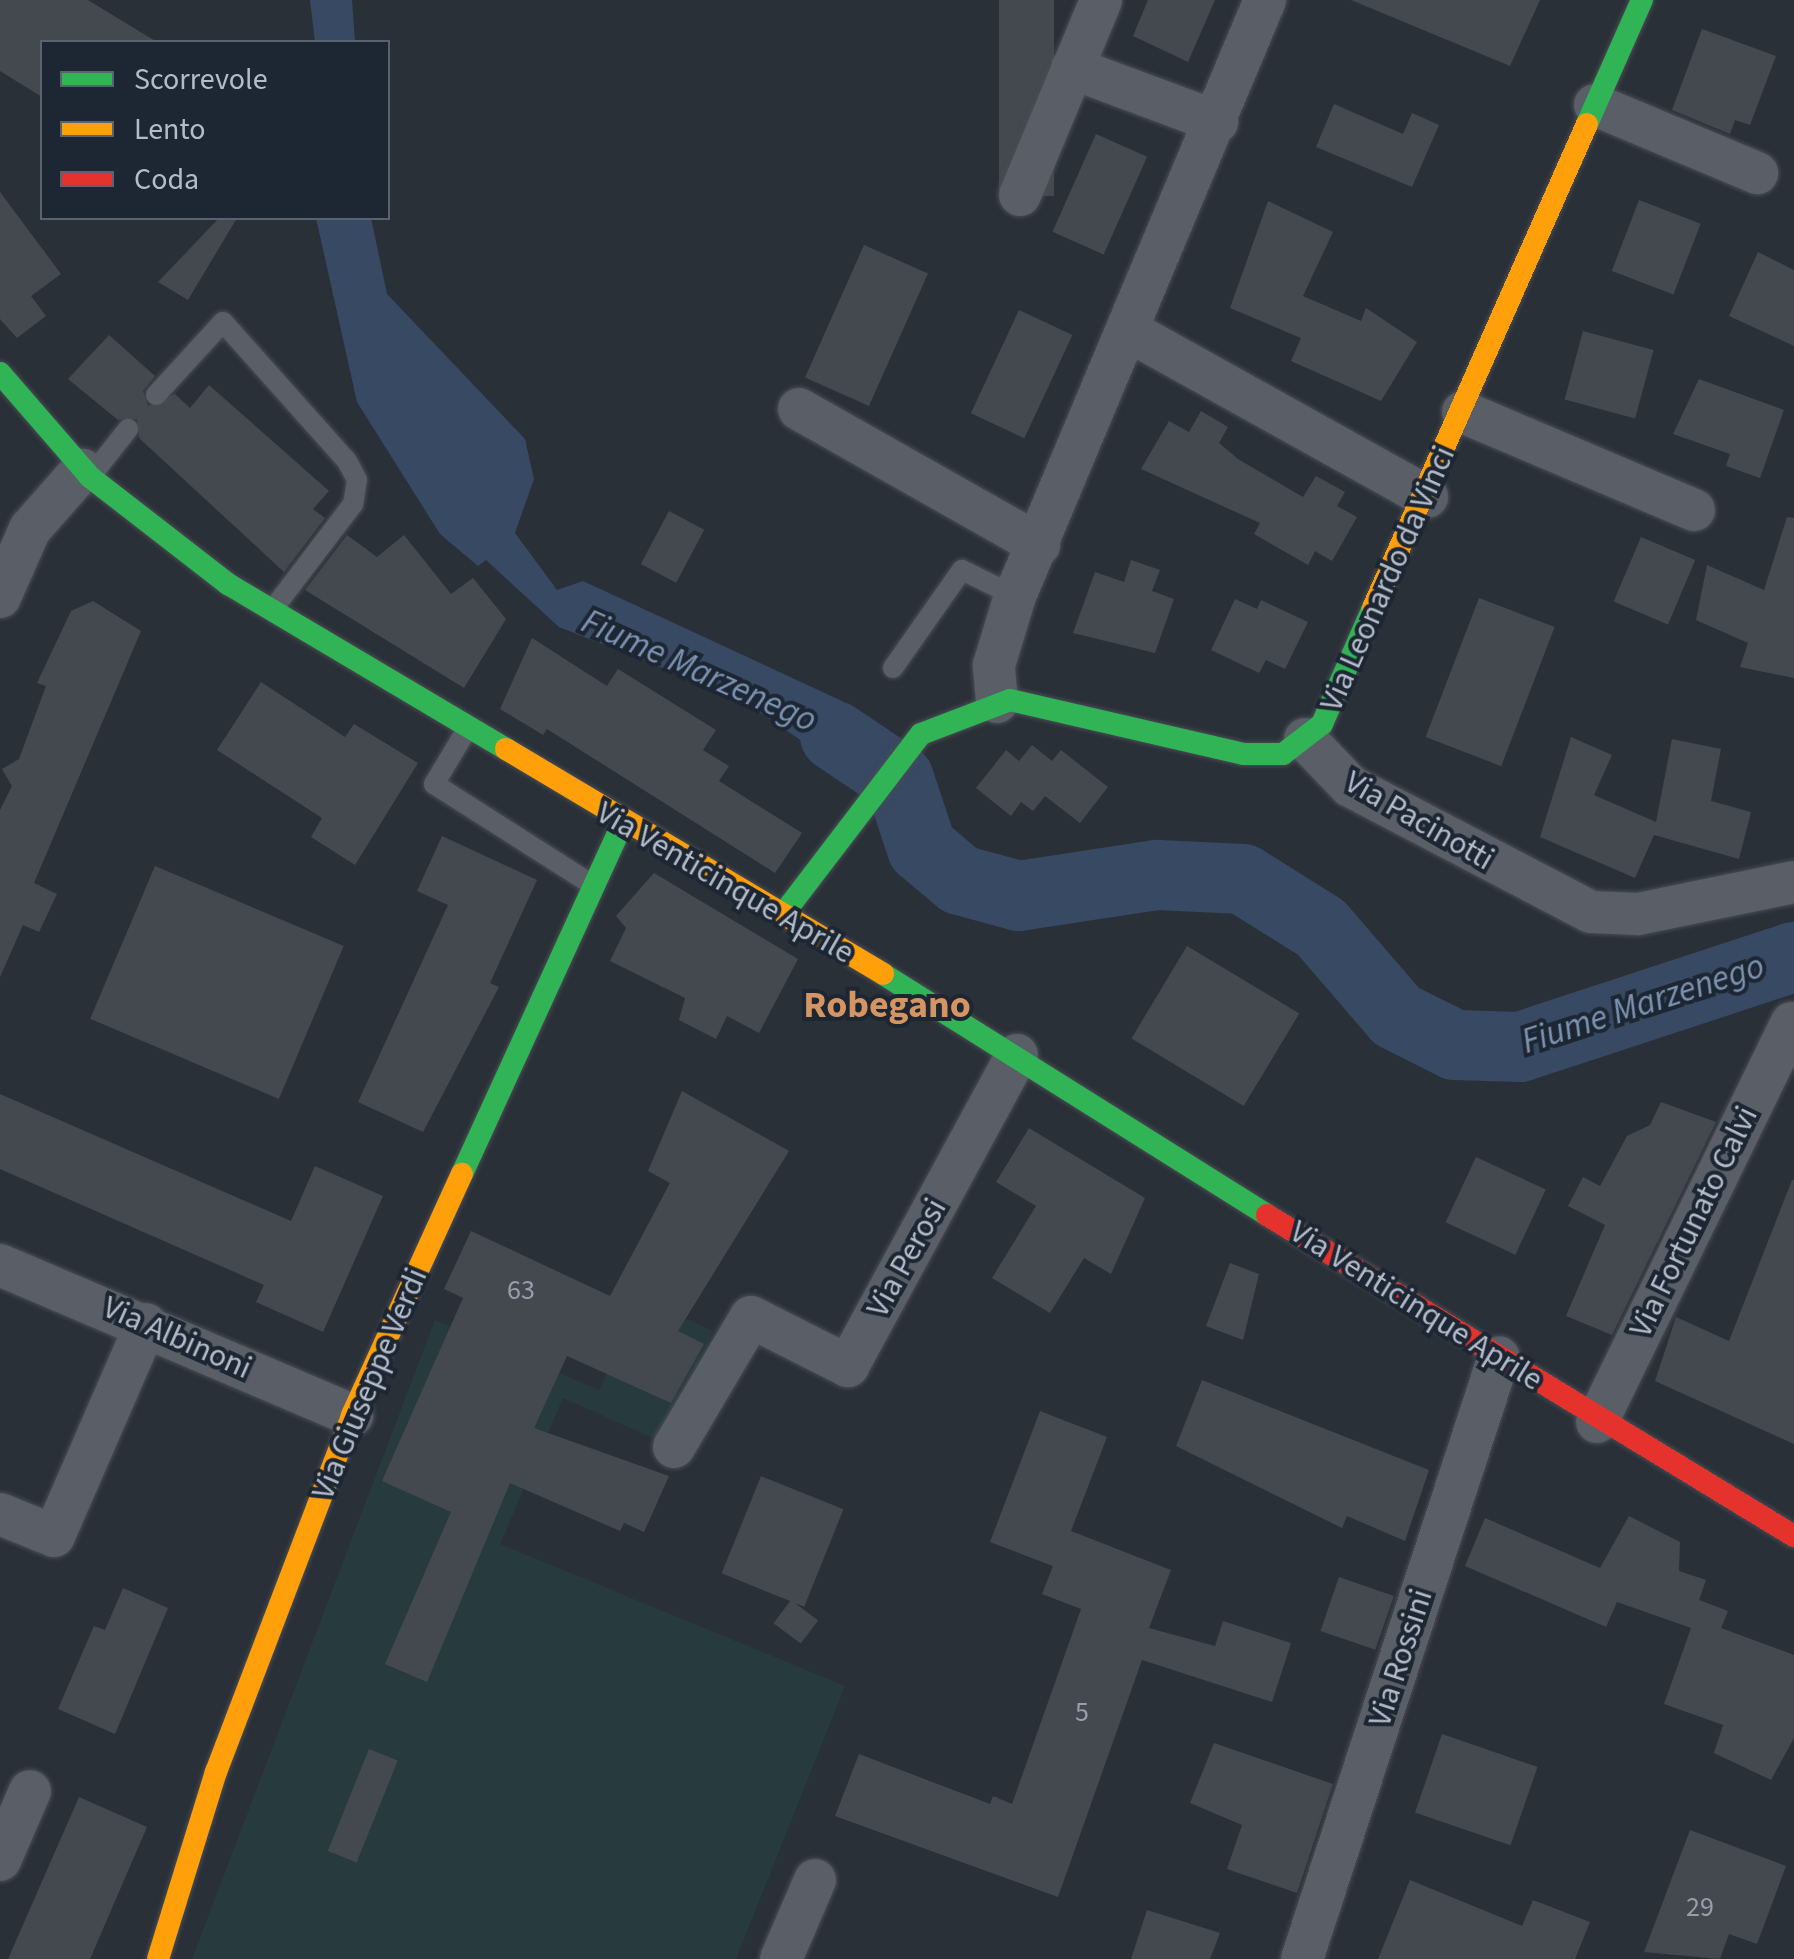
<!DOCTYPE html>
<style>
body{margin:0}
#map{position:relative;width:1794px;height:1959px;overflow:hidden;background:#2a3038;font-family:"Source Sans 3",sans-serif}
div>[style]{position:absolute}
[style*='--x']{left:calc(var(--x)*1px);top:calc(var(--y)*1px);width:calc(var(--w)*1px);rotate:calc(var(--a)*1deg)}
.green>*{inset:0;background:#273a3e}
.water>*{inset:0;background:#384963}
.river>*{height:70px;margin:-35px;padding:0 35px;transform-origin:35px;border-radius:35px;background:#384963}
.building>*{inset:0;background:#444950;transform-origin:0 0}
.roads{filter:drop-shadow(0 0 2px #484c53) drop-shadow(0 0 2px #484c53)}
.lane>*{height:20px;margin:-10px;padding:0 10px;transform-origin:10px;border-radius:10px;background:#5a5e66}
.street>*{height:42px;margin:-21px;padding:0 21px;transform-origin:21px;border-radius:21px;background:#5a5e66}
.fast>*{height:22px;margin:-11px;padding:0 11px;transform-origin:11px;border-radius:11px;background:#30b455}
.slow>*{height:22px;margin:-11px;padding:0 11px;transform-origin:11px;border-radius:11px;background:#ff9f0a}
.jam>*{height:22px;margin:-11px;padding:0 11px;transform-origin:11px;border-radius:11px;background:#e5322d}
span{translate:-50% -50%;white-space:nowrap;text-align:center;line-height:1.15;-webkit-text-stroke:8px #1d2633;paint-order:stroke}
.number-label{font-size:28px;color:#989fab}
.number-label span{-webkit-text-stroke-width:0}
.street-label{font-size:32px;color:#b4bcc9}
.water-label{font-size:35px;color:#7c92b1;font-style:italic}
.quarter-label{font-size:38px;color:#d59563;font-weight:700}
.legend{position:absolute;left:40px;top:40px;width:350px;height:180px;box-sizing:border-box;background:#1d2633;border:2px solid #59626f;margin:0;padding:12px 18px;list-style:none;font-size:30px;color:#b4bcc9}
.legend li{display:flex;align-items:center;gap:20px;height:50px}
.legend b{width:50px;border:2px solid #59626f}
</style>
<div id="map">
<div class="green">
<div style="clip-path:polygon(644px 1300px,713px 1331px,660px 1441px,563px 1398px,500px 1544px,845px 1686px,736px 1959px,192px 1959px,435px 1320px,599px 1390px)"></div>
</div>
<div class="water">
<div style="clip-path:polygon(310px 0,352px 0,355px 42px,315px 42px)"></div>
<div style="clip-path:polygon(316px 218px,371px 218px,387px 294px,525px 439px,534px 479px,515px 533px,557px 590px,583px 581px,842px 701px,886px 731px,858px 778px,734px 696px,559px 627px,486px 560px,478px 566px,440px 534px,357px 402px)"></div>
</div>
<div class="river">
<div style="--x:835;--y:736;--w:77;--a:33.9"></div>
<div style="--x:899;--y:779;--w:73;--a:71.6"></div>
<div style="--x:922;--y:848;--w:50;--a:40.1"></div>
<div style="--x:960;--y:880;--w:61;--a:15.2"></div>
<div style="--x:1019;--y:896;--w:140;--a:-8.7"></div>
<div style="--x:1157;--y:875;--w:86;--a:2.7"></div>
<div style="--x:1243;--y:879;--w:92;--a:32.1"></div>
<div style="--x:1321;--y:928;--w:116;--a:49.2"></div>
<div style="--x:1397;--y:1016;--w:65;--a:26.6"></div>
<div style="--x:1455;--y:1045;--w:65;--a:1.8"></div>
<div style="--x:1520;--y:1047;--w:288;--a:-18.2"></div>
</div>
<div class="building">
<div style="clip-path:polygon(0 0,88px 0,157px 42px,42px 42px,42px 97px,0 71px)"></div>
<div style="left:999px;top:0;width:55px;height:196px"></div>
<div style="clip-path:polygon(1148px 0,1215px 0,1188px 62px,1133px 36px)"></div>
<div style="clip-path:polygon(1351px 0,1540px 0,1510px 66px)"></div>
<div style="clip-path:polygon(1702px 29px,1776px 56px,1750px 125px,1735px 120px,1730px 134px,1672px 110px)"></div>
<div style="clip-path:polygon(1334px 104px,1403px 134px,1412px 113px,1439px 125px,1412px 187px,1316px 147px)"></div>
<div style="left:1096px;top:134px;width:56px;height:107px;rotate:24deg"></div>
<div style="clip-path:polygon(0 192px,61px 274px,31px 296px,46px 316px,17px 338px,0 319px)"></div>
<div style="left:1639px;top:200px;width:66px;height:76px;rotate:21deg"></div>
<div style="clip-path:polygon(1268px 201px,1333px 232px,1303px 296px,1361px 321px,1366px 308px,1417px 342px,1381px 401px,1291px 361px,1301px 338px,1230px 308px)"></div>
<div style="clip-path:polygon(219px 218px,237px 218px,188px 300px,158px 282px)"></div>
<div style="left:864px;top:245px;width:70px;height:145px;rotate:24deg"></div>
<div style="clip-path:polygon(1758px 252px,1794px 270px,1794px 346px,1729px 316px)"></div>
<div style="left:1019px;top:310px;width:59px;height:114px;rotate:25deg"></div>
<div style="left:1583px;top:331px;width:73px;height:71px;rotate:15deg"></div>
<div style="clip-path:polygon(109px 335px,155px 376px,143px 391px,148px 406px,175px 394px,190px 408px,209px 385px,329px 491px,313px 509px,325px 518px,284px 572px,139px 438px,137px 419px,118px 420px,68px 379px)"></div>
<div style="clip-path:polygon(1699px 379px,1784px 410px,1760px 478px,1726px 466px,1730px 454px,1673px 434px)"></div>
<div style="clip-path:polygon(1201px 411px,1228px 427px,1219px 443px,1238px 459px,1303px 497px,1316px 476px,1345px 492px,1337px 506px,1357px 517px,1332px 561px,1315px 551px,1308px 565px,1254px 534px,1260px 523px,1141px 469px,1169px 421px,1189px 432px)"></div>
<div style="left:669px;top:511px;width:40px;height:60px;rotate:28deg"></div>
<div style="clip-path:polygon(1787px 517px,1794px 518px,1794px 678px,1740px 667px,1748px 643px,1696px 620px,1707px 565px,1764px 590px)"></div>
<div style="clip-path:polygon(347px 535px,377px 557px,404px 535px,451px 594px,473px 578px,506px 619px,464px 688px,305px 590px)"></div>
<div style="left:1641px;top:537px;width:59px;height:70px;rotate:23deg"></div>
<div style="clip-path:polygon(1131px 560px,1160px 570px,1152px 591px,1174px 599px,1155px 653px,1073px 633px,1095px 572px,1124px 582px)"></div>
<div style="left:1479px;top:598px;width:81px;height:149px;rotate:21deg"></div>
<div style="clip-path:polygon(1235px 599px,1257px 609px,1261px 600px,1308px 622px,1285px 669px,1266px 660px,1259px 673px,1211px 650px)"></div>
<div style="clip-path:polygon(93px 601px,141px 631px,34px 883px,57px 894px,39px 932px,23px 925px,0 977px,0 810px,12px 786px,2px 769px,19px 759px,46px 686px,37px 683px,71px 611px)"></div>
<div style="clip-path:polygon(532px 638px,607px 686px,618px 669px,716px 730px,703px 750px,729px 766px,719px 781px,802px 833px,775px 873px,547px 729px,543px 735px,500px 709px)"></div>
<div style="clip-path:polygon(261px 682px,345px 737px,354px 724px,418px 763px,355px 865px,311px 837px,322px 818px,217px 750px)"></div>
<div style="clip-path:polygon(1571px 737px,1612px 755px,1594px 795px,1656px 822px,1672px 739px,1721px 749px,1711px 801px,1751px 812px,1739px 859px,1654px 835px,1635px 878px,1540px 837px)"></div>
<div style="clip-path:polygon(1032px 745px,1052px 761px,1061px 750px,1108px 787px,1080px 823px,1045px 796px,1033px 811px,1021px 802px,1011px 816px,976px 788px,1006px 750px,1019px 761px)"></div>
<div style="clip-path:polygon(442px 836px,537px 880px,490px 983px,499px 987px,423px 1132px,358px 1102px,448px 905px,417px 891px)"></div>
<div style="left:155px;top:866px;width:205px;height:166px;rotate:23deg"></div>
<div style="clip-path:polygon(654px 873px,798px 959px,759px 1033px,727px 1016px,716px 1039px,679px 1020px,685px 998px,610px 961px,626px 928px,616px 916px)"></div>
<div style="left:1187px;top:946px;width:131px;height:108px;rotate:31deg"></div>
<div style="clip-path:polygon(682px 1091px,789px 1151px,678px 1331px,704px 1344px,671px 1403px,567px 1356px,534px 1428px,669px 1476px,644px 1532px,624px 1523px,620px 1531px,510px 1483px,427px 1682px,385px 1664px,451px 1512px,382px 1481px,463px 1298px,444px 1289px,471px 1231px,610px 1296px,670px 1183px,648px 1171px)"></div>
<div style="clip-path:polygon(0 1094px,291px 1221px,315px 1166px,383px 1196px,323px 1332px,256px 1302px,264px 1285px,0 1169px)"></div>
<div style="clip-path:polygon(1661px 1102px,1716px 1122px,1612px 1335px,1566px 1316px,1605px 1225px,1568px 1206px,1583px 1177px,1600px 1186px,1627px 1136px,1650px 1125px)"></div>
<div style="clip-path:polygon(1029px 1128px,1145px 1198px,1111px 1274px,1084px 1258px,1050px 1313px,992px 1278px,1036px 1206px,996px 1182px)"></div>
<div style="left:1476px;top:1157px;width:77px;height:72px;rotate:25deg"></div>
<div style="clip-path:polygon(1792px 1180px,1794px 1180px,1794px 1444px,1655px 1381px,1676px 1317px,1729px 1341px)"></div>
<div style="clip-path:polygon(1230px 1263px,1259px 1274px,1243px 1340px,1206px 1326px)"></div>
<div style="clip-path:polygon(1202px 1380px,1429px 1470px,1405px 1541px,1347px 1516px,1342px 1528px,1176px 1446px)"></div>
<div style="clip-path:polygon(1040px 1411px,1107px 1437px,1071px 1531px,1171px 1570px,1149px 1628px,1215px 1646px,1223px 1621px,1291px 1643px,1272px 1702px,1142px 1660px,1058px 1897px,835px 1816px,859px 1754px,990px 1804px,993px 1796px,1012px 1804px,1081px 1609px,1042px 1594px,1053px 1566px,990px 1542px)"></div>
<div style="left:761px;top:1476px;width:89px;height:105px;rotate:22deg"></div>
<div style="clip-path:polygon(1629px 1516px,1680px 1542px,1679px 1571px,1706px 1580px,1699px 1600px,1728px 1611px,1721px 1628px,1794px 1655px,1794px 1738px,1771px 1780px,1714px 1753px,1723px 1725px,1664px 1704px,1691px 1628px,1617px 1602px,1606px 1627px,1465px 1566px,1485px 1518px,1600px 1568px)"></div>
<div style="left:1339px;top:1577px;width:58px;height:57px;rotate:19deg"></div>
<div style="clip-path:polygon(123px 1588px,168px 1608px,115px 1734px,58px 1709px,94px 1626px,105px 1630px)"></div>
<div style="left:791px;top:1600px;width:34px;height:29px;rotate:37deg"></div>
<div style="left:1442px;top:1734px;width:101px;height:83px;rotate:19deg"></div>
<div style="clip-path:polygon(1214px 1743px,1333px 1784px,1297px 1893px,1227px 1869px,1242px 1825px,1190px 1803px)"></div>
<div style="left:369px;top:1749px;width:31px;height:110px;rotate:22deg"></div>
<div style="clip-path:polygon(79px 1797px,147px 1827px,90px 1959px,8px 1959px)"></div>
<div style="clip-path:polygon(1690px 1830px,1786px 1866px,1757px 1944px,1729px 1934px,1720px 1959px,1644px 1952px)"></div>
<div style="clip-path:polygon(1410px 1880px,1522px 1926px,1533px 1900px,1590px 1922px,1575px 1959px,1378px 1959px)"></div>
<div style="clip-path:polygon(1147px 1910px,1220px 1933px,1210px 1959px,1131px 1959px)"></div>
</div>
<div class="roads">
<div class="lane">
<div style="--x:156;--y:395;--w:99;--a:-47.5"></div>
<div style="--x:223;--y:322;--w:186;--a:48.3"></div>
<div style="--x:347;--y:461;--w:21;--a:62"></div>
<div style="--x:357;--y:480;--w:24;--a:99"></div>
<div style="--x:353;--y:504;--w:132;--a:127.3"></div>
<div style="--x:91;--y:476;--w:60;--a:-51.8"></div>
<div style="--x:893;--y:668;--w:120;--a:-54.9"></div>
<div style="--x:962;--y:570;--w:59;--a:26.1"></div>
<div style="--x:466;--y:731;--w:62;--a:121.1"></div>
<div style="--x:434;--y:784;--w:186;--a:32.5"></div>
</div>
<div class="street">
<div style="--x:1072;--y:68;--w:155;--a:20.4"></div>
<div style="--x:1595;--y:105;--w:176;--a:22.8"></div>
<div style="--x:1020;--y:195;--w:211;--a:-67.4"></div>
<div style="--x:1131;--y:332;--w:339;--a:29.1"></div>
<div style="--x:799;--y:409;--w:276;--a:29.5"></div>
<div style="--x:1463;--y:412;--w:251;--a:23"></div>
<div style="--x:0;--y:597;--w:74;--a:-66.2"></div>
<div style="--x:30;--y:529;--w:79;--a:-48.6"></div>
<div style="--x:997;--y:702;--w:37;--a:-95"></div>
<div style="--x:994;--y:665;--w:72;--a:-73.1"></div>
<div style="--x:1015;--y:596;--w:646;--a:-67.24"></div>
<div style="--x:1305;--y:739;--w:65;--a:46.2"></div>
<div style="--x:1350;--y:786;--w:272;--a:27.6"></div>
<div style="--x:1591;--y:912;--w:47;--a:2.4"></div>
<div style="--x:1638;--y:914;--w:159;--a:-11.6"></div>
<div style="--x:0;--y:1265;--w:383;--a:23.1"></div>
<div style="--x:1597;--y:1422;--w:444;--a:-64"></div>
<div style="--x:674;--y:1447;--w:151;--a:-59.4"></div>
<div style="--x:751;--y:1317;--w:109;--a:26.8"></div>
<div style="--x:848;--y:1366;--w:354;--a:-61.5"></div>
<div style="--x:0;--y:1514;--w:58;--a:22.2"></div>
<div style="--x:54;--y:1536;--w:231;--a:-66.5"></div>
<div style="--x:0;--y:1860;--w:75;--a:-66.5"></div>
<div style="--x:781;--y:1959;--w:86;--a:-66.7"></div>
<div style="--x:1302;--y:1959;--w:633;--a:-71.88"></div>
</div>
<div class="fast">
<div style="--x:1587;--y:124;--w:136;--a:-66.1"></div>
<div style="--x:0;--y:373;--w:138;--a:49.1"></div>
<div style="--x:90;--y:477;--w:175;--a:37.8"></div>
<div style="--x:228;--y:584;--w:323;--a:30.7"></div>
<div style="--x:784;--y:913;--w:225;--a:-52.6"></div>
<div style="--x:921;--y:734;--w:95;--a:-20.9"></div>
<div style="--x:1010;--y:700;--w:240;--a:13"></div>
<div style="--x:1244;--y:754;--w:39;--a:0"></div>
<div style="--x:1283;--y:754;--w:49;--a:-37.6"></div>
<div style="--x:1322;--y:724;--w:127;--a:-66.3"></div>
<div style="--x:883;--y:974;--w:453;--a:32.1"></div>
<div style="--x:462;--y:1174;--w:384;--a:-65.4"></div>
</div>
<div class="slow">
<div style="--x:1373;--y:608;--w:529;--a:-66.15"></div>
<div style="--x:506;--y:749;--w:439;--a:30.8"></div>
<div style="--x:158;--y:1959;--w:196;--a:-72.8"></div>
<div style="--x:216;--y:1772;--w:382;--a:-69.1"></div>
<div style="--x:352;--y:1415;--w:265;--a:-65.5"></div>
</div>
<div class="jam">
<div style="--x:1267;--y:1215;--w:617;--a:31.35"></div>
</div>
</div>
<div class="number-label">
<span style="left:521px;top:1290px">63</span>
<span style="left:1082px;top:1712px">5</span>
<span style="left:1700px;top:1907px">29</span>
</div>
<div class="street-label">
<span style="left:1388px;top:579px;rotate:-66deg">Via Leonardo da Vinci</span>
<span style="left:1419px;top:821px;rotate:30deg">Via Pacinotti</span>
<span style="left:725px;top:883px;rotate:30deg">Via Venticinque Aprile</span>
<span style="left:1694px;top:1222px;rotate:-64deg">Via Fortunato Calvi</span>
<span style="left:907px;top:1258px;rotate:-61deg">Via Perosi</span>
<span style="left:1416px;top:1306px;rotate:32deg">Via Venticinque Aprile</span>
<span style="left:177px;top:1338px;rotate:24deg">Via Albinoni</span>
<span style="left:370px;top:1384px;rotate:-67deg">Via Giuseppe Verdi</span>
<span style="left:1401px;top:1658px;rotate:-72deg">Via Rossini</span>
</div>
<div class="water-label">
<span style="left:699px;top:671px;rotate:24deg">Fiume Marzenego</span>
<span style="left:1643px;top:1004px;rotate:-18deg">Fiume Marzenego</span>
</div>
<div class="quarter-label">
<span style="left:887px;top:1006px">Robegano</span>
</div>
<ul class="legend">
<li><b style="height:12px;background:#30b455"></b>Scorrevole</li>
<li><b style="height:12px;background:#ff9f0a"></b>Lento</li>
<li><b style="height:12px;background:#e5322d"></b>Coda</li>
</ul>
</div>
